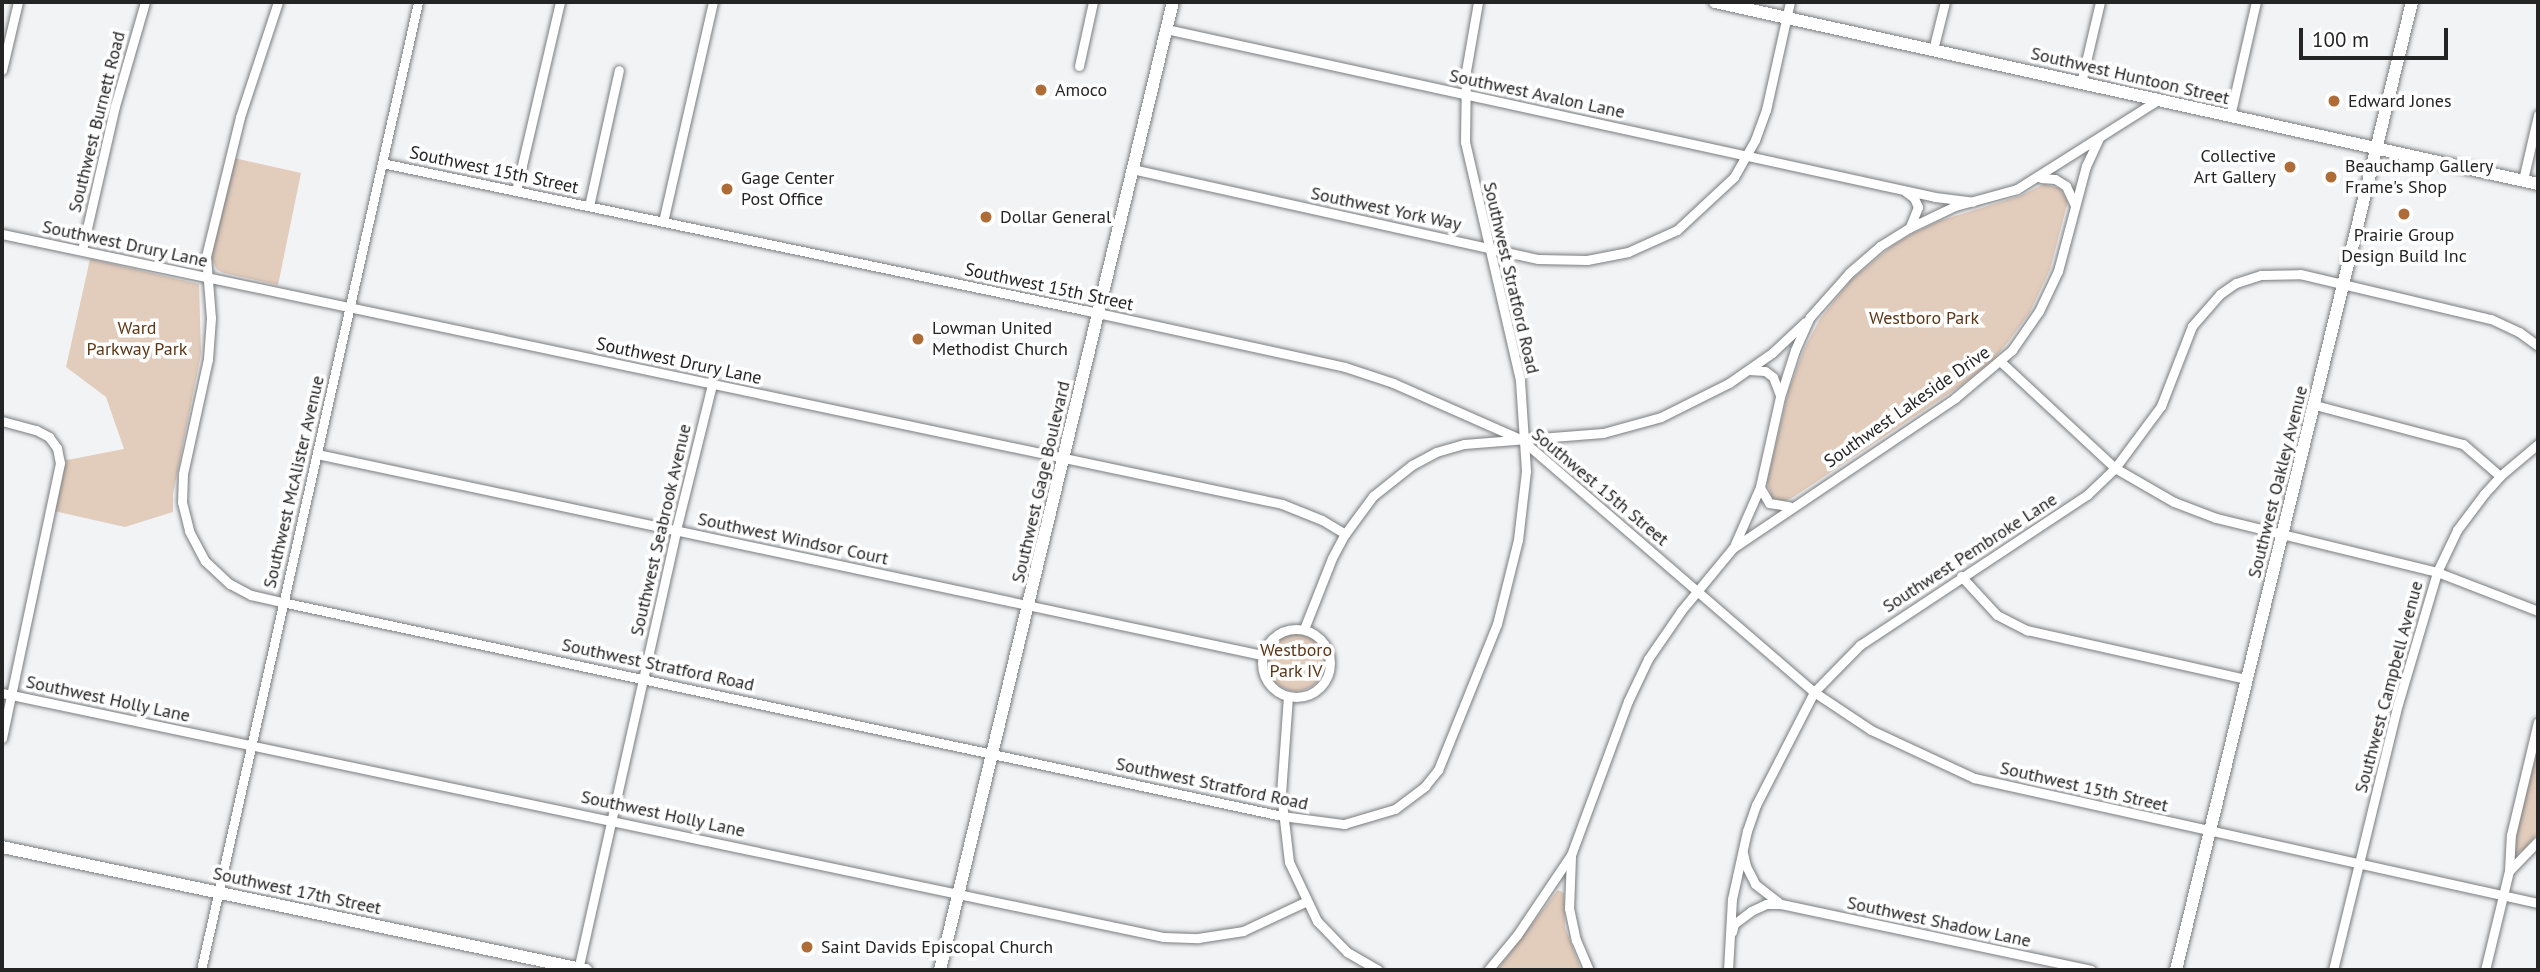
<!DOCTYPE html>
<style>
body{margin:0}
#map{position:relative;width:2540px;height:972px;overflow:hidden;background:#f1f3f5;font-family:"PT Sans",sans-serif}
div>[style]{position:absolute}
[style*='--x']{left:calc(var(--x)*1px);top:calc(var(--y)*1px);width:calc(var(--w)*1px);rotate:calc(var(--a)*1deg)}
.green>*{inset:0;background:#e2ccbc}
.round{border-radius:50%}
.roads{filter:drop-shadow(0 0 2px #7a7c7e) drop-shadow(0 0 2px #7a7c7e)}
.street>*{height:9px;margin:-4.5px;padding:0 4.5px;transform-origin:4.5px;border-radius:4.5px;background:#fff}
.street>.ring{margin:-4.5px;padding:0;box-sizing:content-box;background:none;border:9px solid #fff;border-radius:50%}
.secondary>*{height:12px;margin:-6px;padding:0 6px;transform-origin:6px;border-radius:6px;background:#fff}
.dots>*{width:19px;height:19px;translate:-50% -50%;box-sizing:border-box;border:4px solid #fff;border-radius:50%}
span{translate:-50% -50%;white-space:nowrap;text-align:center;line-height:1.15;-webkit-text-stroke:7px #fff;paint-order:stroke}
.street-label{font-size:18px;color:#242425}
.poi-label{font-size:18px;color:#242425}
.left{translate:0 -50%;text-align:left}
.right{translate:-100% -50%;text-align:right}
.park-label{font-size:18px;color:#5d3513}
.frame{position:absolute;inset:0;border:4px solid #242425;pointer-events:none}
.scale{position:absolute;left:2299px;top:28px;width:149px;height:32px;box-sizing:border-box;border:4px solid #242425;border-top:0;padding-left:9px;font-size:21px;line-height:24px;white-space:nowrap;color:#242425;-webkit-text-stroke:5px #fff;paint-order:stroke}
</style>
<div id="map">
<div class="green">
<div style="clip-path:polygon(234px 158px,301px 173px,278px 285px,224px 273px,217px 270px,211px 257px)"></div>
<div style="clip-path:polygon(2044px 184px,2059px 188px,2068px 201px,2050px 270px,2030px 312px,2009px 341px,1992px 361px,1959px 387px,1792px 498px,1784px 501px,1772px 498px,1767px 482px,1788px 393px,1804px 349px,1820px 319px,1851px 280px,1892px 246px,1914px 233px,1939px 221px,2020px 196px)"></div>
<div style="clip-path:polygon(90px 259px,199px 284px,201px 354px,173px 494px,173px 512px,125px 527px,54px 511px,62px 461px,124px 449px,106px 397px,66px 367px)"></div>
<div class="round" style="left:1267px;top:633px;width:58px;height:58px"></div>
<div style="clip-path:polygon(2538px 747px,2538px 832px,2525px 849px,2516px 854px,2512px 850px)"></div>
<div style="clip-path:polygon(1558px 890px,1564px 893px,1565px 927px,1581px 970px,1497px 970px)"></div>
</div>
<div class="roads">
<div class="street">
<div style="--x:278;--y:2;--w:121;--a:108.3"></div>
<div style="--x:240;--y:117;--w:143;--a:103.7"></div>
<div style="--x:206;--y:256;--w:62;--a:85.4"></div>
<div style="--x:211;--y:318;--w:41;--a:94.2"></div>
<div style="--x:208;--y:359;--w:118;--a:102.3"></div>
<div style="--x:183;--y:474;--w:28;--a:92"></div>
<div style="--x:182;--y:502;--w:30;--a:76"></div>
<div style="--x:189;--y:531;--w:34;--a:62"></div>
<div style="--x:205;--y:561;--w:34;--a:43"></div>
<div style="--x:230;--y:584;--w:24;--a:28"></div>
<div style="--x:251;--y:595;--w:32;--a:13"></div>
<div style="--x:282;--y:602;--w:1023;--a:12.08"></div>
<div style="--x:1282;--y:816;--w:63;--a:7.4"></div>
<div style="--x:1344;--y:824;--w:53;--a:-16.4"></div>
<div style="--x:1395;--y:809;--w:38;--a:-37"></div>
<div style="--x:1425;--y:786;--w:21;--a:-51"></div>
<div style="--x:1438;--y:770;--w:157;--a:-68"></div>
<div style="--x:1497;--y:624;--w:87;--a:-76"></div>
<div style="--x:1518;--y:540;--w:69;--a:-83.4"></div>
<div style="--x:1526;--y:471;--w:91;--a:-93.8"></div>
<div style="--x:1520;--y:380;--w:244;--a:-103"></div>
<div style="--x:1465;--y:142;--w:71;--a:-89.2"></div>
<div style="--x:1466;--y:71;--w:70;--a:-80.1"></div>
<div style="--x:1166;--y:29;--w:787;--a:12.32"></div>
<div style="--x:1935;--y:197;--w:38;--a:7"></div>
<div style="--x:1933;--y:50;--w:49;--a:-76"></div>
<div style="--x:1079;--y:66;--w:66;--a:-77.7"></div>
<div style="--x:2;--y:70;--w:70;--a:-76.8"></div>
<div style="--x:2081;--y:83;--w:83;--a:-76.8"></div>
<div style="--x:2230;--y:116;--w:117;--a:-77.2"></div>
<div style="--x:382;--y:163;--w:717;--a:11.83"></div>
<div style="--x:1084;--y:310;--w:267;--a:12.3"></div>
<div style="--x:1345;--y:367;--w:51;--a:18.4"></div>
<div style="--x:1393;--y:383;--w:141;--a:23.8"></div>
<div style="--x:1522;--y:440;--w:386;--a:40.8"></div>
<div style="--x:1814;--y:692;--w:69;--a:33.7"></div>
<div style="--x:1871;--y:730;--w:114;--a:25"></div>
<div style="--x:1974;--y:778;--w:578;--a:12.5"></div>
<div style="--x:1132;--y:169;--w:416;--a:12.5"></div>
<div style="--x:1538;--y:259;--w:49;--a:1.2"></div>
<div style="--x:1587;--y:260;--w:42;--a:-11"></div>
<div style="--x:1628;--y:252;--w:54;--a:-24.2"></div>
<div style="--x:1677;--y:230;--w:78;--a:-42.9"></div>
<div style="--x:1734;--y:177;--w:43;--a:-60.4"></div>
<div style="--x:1755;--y:140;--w:32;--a:-70"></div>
<div style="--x:1766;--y:110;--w:111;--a:-77.5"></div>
<div style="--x:2041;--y:178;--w:14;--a:4"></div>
<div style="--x:2055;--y:179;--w:13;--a:32"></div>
<div style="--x:2066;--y:186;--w:21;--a:65"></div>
<div style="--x:2523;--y:180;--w:67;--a:-77"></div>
<div style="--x:516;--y:191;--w:194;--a:-76.9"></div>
<div style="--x:1906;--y:192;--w:10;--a:37"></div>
<div style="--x:1914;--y:198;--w:10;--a:66"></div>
<div style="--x:1918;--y:207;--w:22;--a:112"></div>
<div style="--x:589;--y:206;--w:139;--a:-77.6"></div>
<div style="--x:663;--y:222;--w:226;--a:-77.2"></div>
<div style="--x:2;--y:234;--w:1308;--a:11.91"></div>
<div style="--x:1282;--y:504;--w:43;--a:21.8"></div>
<div style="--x:1322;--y:520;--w:27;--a:31"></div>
<div style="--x:82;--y:250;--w:148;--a:-77.1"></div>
<div style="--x:115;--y:106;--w:108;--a:-73.9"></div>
<div style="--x:2001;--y:362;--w:156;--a:42.9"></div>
<div style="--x:2115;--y:468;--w:68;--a:30"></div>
<div style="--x:2174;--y:502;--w:45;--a:20.9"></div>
<div style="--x:2216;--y:518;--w:228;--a:13.7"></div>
<div style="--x:2437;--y:572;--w:108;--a:21.1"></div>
<div style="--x:1749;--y:370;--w:16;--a:4"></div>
<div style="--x:1765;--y:371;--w:10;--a:37"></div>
<div style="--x:1773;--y:377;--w:19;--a:69"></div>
<div style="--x:2315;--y:405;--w:153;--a:14.8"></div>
<div style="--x:2463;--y:444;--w:49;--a:40.9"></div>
<div style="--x:2;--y:421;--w:35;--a:15"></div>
<div style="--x:36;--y:430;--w:15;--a:28"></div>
<div style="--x:49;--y:437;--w:14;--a:54"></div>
<div style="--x:57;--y:448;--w:15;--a:79"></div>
<div style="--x:60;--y:463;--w:281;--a:101.9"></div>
<div style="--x:317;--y:454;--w:966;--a:12.01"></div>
<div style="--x:1761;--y:489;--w:16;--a:60"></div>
<div style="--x:1769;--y:503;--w:20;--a:9"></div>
<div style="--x:1735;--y:544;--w:62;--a:-66.3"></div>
<div style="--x:1760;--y:487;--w:92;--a:-77.5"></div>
<div style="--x:1780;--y:397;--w:49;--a:-72.3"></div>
<div style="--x:1795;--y:350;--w:36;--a:-66"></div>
<div style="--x:1810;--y:317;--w:59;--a:-48.4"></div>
<div style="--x:1849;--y:273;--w:41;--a:-41.1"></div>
<div style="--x:1880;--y:246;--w:34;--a:-32"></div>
<div style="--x:1909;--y:228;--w:51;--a:-25.6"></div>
<div style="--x:1955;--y:206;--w:64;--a:-15.3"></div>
<div style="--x:2017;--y:189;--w:167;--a:-32.3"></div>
<div style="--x:1961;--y:576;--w:53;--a:47.3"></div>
<div style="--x:1997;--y:615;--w:34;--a:27"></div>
<div style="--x:2027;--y:630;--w:225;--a:12.6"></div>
<div class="ring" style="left:1262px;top:629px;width:59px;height:59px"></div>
<div style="--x:1304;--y:629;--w:76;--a:-68.5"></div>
<div style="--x:1332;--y:558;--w:27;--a:-62"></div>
<div style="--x:1345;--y:534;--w:47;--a:-53.6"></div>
<div style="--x:1373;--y:496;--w:50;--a:-38.5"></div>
<div style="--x:1412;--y:465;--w:27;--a:-28"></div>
<div style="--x:1436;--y:452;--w:29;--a:-16"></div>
<div style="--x:1464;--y:444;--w:139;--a:-4.5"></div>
<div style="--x:1603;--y:433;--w:60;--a:-15.4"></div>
<div style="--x:1661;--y:417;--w:76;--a:-26.6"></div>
<div style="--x:1729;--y:383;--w:52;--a:-34.9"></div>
<div style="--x:1772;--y:353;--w:45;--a:-43.2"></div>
<div style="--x:2;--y:693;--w:1186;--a:11.87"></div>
<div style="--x:1163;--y:937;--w:35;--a:2"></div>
<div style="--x:1198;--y:938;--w:46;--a:-8.8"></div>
<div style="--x:1243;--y:931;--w:68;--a:-25.1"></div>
<div style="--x:1288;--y:696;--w:98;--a:94.1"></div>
<div style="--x:1281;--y:794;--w:68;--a:83.3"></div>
<div style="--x:1289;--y:862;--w:65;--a:64.6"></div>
<div style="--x:1317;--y:921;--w:43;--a:45.9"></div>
<div style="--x:1347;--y:952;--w:36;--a:30"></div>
<div style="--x:1743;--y:853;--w:13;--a:77"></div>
<div style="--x:1746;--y:866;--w:20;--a:63"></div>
<div style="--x:1755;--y:884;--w:33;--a:38"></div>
<div style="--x:1781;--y:904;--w:317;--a:12"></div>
<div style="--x:1571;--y:857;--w:51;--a:92.2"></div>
<div style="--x:1569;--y:908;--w:33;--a:78"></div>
<div style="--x:1576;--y:940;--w:33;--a:67"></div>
<div style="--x:2509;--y:871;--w:42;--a:-46"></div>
<div style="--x:1732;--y:932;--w:8;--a:-76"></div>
<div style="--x:1734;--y:924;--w:21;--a:-37"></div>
<div style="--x:1751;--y:911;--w:17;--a:-25"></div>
<div style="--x:1766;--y:904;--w:14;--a:0"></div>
<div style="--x:201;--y:970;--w:992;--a:-77.36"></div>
<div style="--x:578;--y:970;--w:451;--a:-77.4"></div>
<div style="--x:676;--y:530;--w:150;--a:-76.1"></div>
<div style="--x:1488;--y:970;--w:45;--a:-50.4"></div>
<div style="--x:1517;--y:935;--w:97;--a:-56"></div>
<div style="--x:1571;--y:855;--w:164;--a:-69.7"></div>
<div style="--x:1628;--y:701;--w:47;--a:-64.5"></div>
<div style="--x:1648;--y:659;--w:58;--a:-55.5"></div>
<div style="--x:1681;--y:611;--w:82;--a:-50.5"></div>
<div style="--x:1733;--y:548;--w:268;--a:-34"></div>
<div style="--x:1955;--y:398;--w:75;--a:-40.1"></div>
<div style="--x:2012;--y:350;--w:47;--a:-55.3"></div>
<div style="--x:2039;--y:311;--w:44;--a:-64.6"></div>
<div style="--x:2058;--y:271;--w:109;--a:-75.1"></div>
<div style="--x:2086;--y:166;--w:31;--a:-65"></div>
<div style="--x:1728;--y:970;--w:71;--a:-86.8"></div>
<div style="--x:1732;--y:899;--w:70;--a:-77.6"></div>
<div style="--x:1747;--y:831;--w:28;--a:-71"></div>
<div style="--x:1756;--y:805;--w:127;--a:-62.8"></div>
<div style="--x:1814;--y:692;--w:66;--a:-45.6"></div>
<div style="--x:1860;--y:645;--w:272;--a:-33.5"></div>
<div style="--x:2087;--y:495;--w:39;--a:-44"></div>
<div style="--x:2115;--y:468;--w:77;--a:-53.4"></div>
<div style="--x:2161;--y:406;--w:86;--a:-68.8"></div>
<div style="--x:2192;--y:326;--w:43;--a:-48.8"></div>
<div style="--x:2220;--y:294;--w:19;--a:-35"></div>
<div style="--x:2236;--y:283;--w:26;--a:-18"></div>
<div style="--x:2261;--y:275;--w:39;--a:-1"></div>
<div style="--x:2300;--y:274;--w:196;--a:13.3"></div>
<div style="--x:2491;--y:319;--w:31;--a:25"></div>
<div style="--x:2519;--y:332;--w:24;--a:36"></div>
<div style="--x:2333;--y:970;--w:274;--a:-76.3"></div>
<div style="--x:2398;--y:704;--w:138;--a:-73.5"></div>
<div style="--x:2437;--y:572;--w:47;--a:-64.5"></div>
<div style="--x:2457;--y:530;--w:45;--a:-53.1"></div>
<div style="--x:2484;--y:494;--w:24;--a:-48"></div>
<div style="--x:2500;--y:476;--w:50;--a:-40.1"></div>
<div style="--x:2485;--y:970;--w:102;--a:-76.4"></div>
<div style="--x:2509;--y:871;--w:36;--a:-87"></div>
<div style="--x:2511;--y:835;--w:116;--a:-76.6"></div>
</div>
<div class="secondary">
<div style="--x:1715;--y:2;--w:843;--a:12.47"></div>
<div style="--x:2;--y:847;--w:597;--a:11.89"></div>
<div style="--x:940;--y:970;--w:996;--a:-76.47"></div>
<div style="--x:2176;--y:970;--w:996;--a:-76.3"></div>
</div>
</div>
<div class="dots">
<div style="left:1041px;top:90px;background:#ae6c37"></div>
<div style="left:2334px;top:101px;background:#ae6c37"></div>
<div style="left:2290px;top:167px;background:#ae6c37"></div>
<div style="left:2331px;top:177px;background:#ae6c37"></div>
<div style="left:727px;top:189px;background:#ae6c37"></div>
<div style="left:2404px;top:214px;background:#ae6c37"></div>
<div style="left:986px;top:217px;background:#ae6c37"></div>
<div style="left:918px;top:339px;background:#ae6c37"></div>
<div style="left:807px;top:947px;background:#ae6c37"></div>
</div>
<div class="street-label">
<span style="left:2130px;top:76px;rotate:13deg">Southwest Huntoon Street</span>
<span style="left:1537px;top:94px;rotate:12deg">Southwest Avalon Lane</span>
<span style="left:97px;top:122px;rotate:-76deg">Southwest Burnett Road</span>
<span style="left:494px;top:170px;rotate:12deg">Southwest 15th Street</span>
<span style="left:1386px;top:209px;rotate:12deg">Southwest York Way</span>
<span style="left:125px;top:244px;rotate:12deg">Southwest Drury Lane</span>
<span style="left:1511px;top:278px;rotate:77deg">Southwest Stratford Road</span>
<span style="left:1049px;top:287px;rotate:12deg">Southwest 15th Street</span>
<span style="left:679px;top:361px;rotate:12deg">Southwest Drury Lane</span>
<span style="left:1907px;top:407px;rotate:-35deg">Southwest Lakeside Drive</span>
<span style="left:294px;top:482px;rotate:-77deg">Southwest McAlister Avenue</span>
<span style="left:1041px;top:482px;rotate:-77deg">Southwest Gage Boulevard</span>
<span style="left:2278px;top:482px;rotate:-76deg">Southwest Oakley Avenue</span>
<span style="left:1600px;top:487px;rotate:40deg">Southwest 15th Street</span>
<span style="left:661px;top:530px;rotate:-77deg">Southwest Seabrook Avenue</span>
<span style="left:793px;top:539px;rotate:12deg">Southwest Windsor Court</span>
<span style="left:1970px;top:553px;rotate:-33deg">Southwest Pembroke Lane</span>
<span style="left:658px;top:665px;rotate:12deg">Southwest Stratford Road</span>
<span style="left:2389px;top:687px;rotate:-75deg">Southwest Campbell Avenue</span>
<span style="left:108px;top:699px;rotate:12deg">Southwest Holly Lane</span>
<span style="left:1212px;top:784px;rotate:12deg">Southwest Stratford Road</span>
<span style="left:2084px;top:787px;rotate:13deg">Southwest 15th Street</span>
<span style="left:663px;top:814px;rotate:12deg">Southwest Holly Lane</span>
<span style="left:297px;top:891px;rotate:12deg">Southwest 17th Street</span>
<span style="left:1939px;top:922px;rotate:12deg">Southwest Shadow Lane</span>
</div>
<div class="poi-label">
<span class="left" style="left:1055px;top:90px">Amoco</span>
<span class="left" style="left:2348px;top:101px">Edward Jones</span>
<span class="right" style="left:2276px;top:167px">Collective<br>Art Gallery</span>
<span class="left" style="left:2345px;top:177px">Beauchamp Gallery<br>Frame's Shop</span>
<span class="left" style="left:741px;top:189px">Gage Center<br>Post Office</span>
<span class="left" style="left:1000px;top:217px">Dollar General</span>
<span style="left:2404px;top:246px">Prairie Group<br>Design Build Inc</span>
<span class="left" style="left:932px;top:339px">Lowman United<br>Methodist Church</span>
<span class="left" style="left:821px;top:947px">Saint Davids Episcopal Church</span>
</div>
<div class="park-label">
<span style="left:1924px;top:318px">Westboro Park</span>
<span style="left:137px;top:339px">Ward<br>Parkway Park</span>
<span style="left:1296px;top:661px">Westboro<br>Park IV</span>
</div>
<div class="frame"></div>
<div class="scale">100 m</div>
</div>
